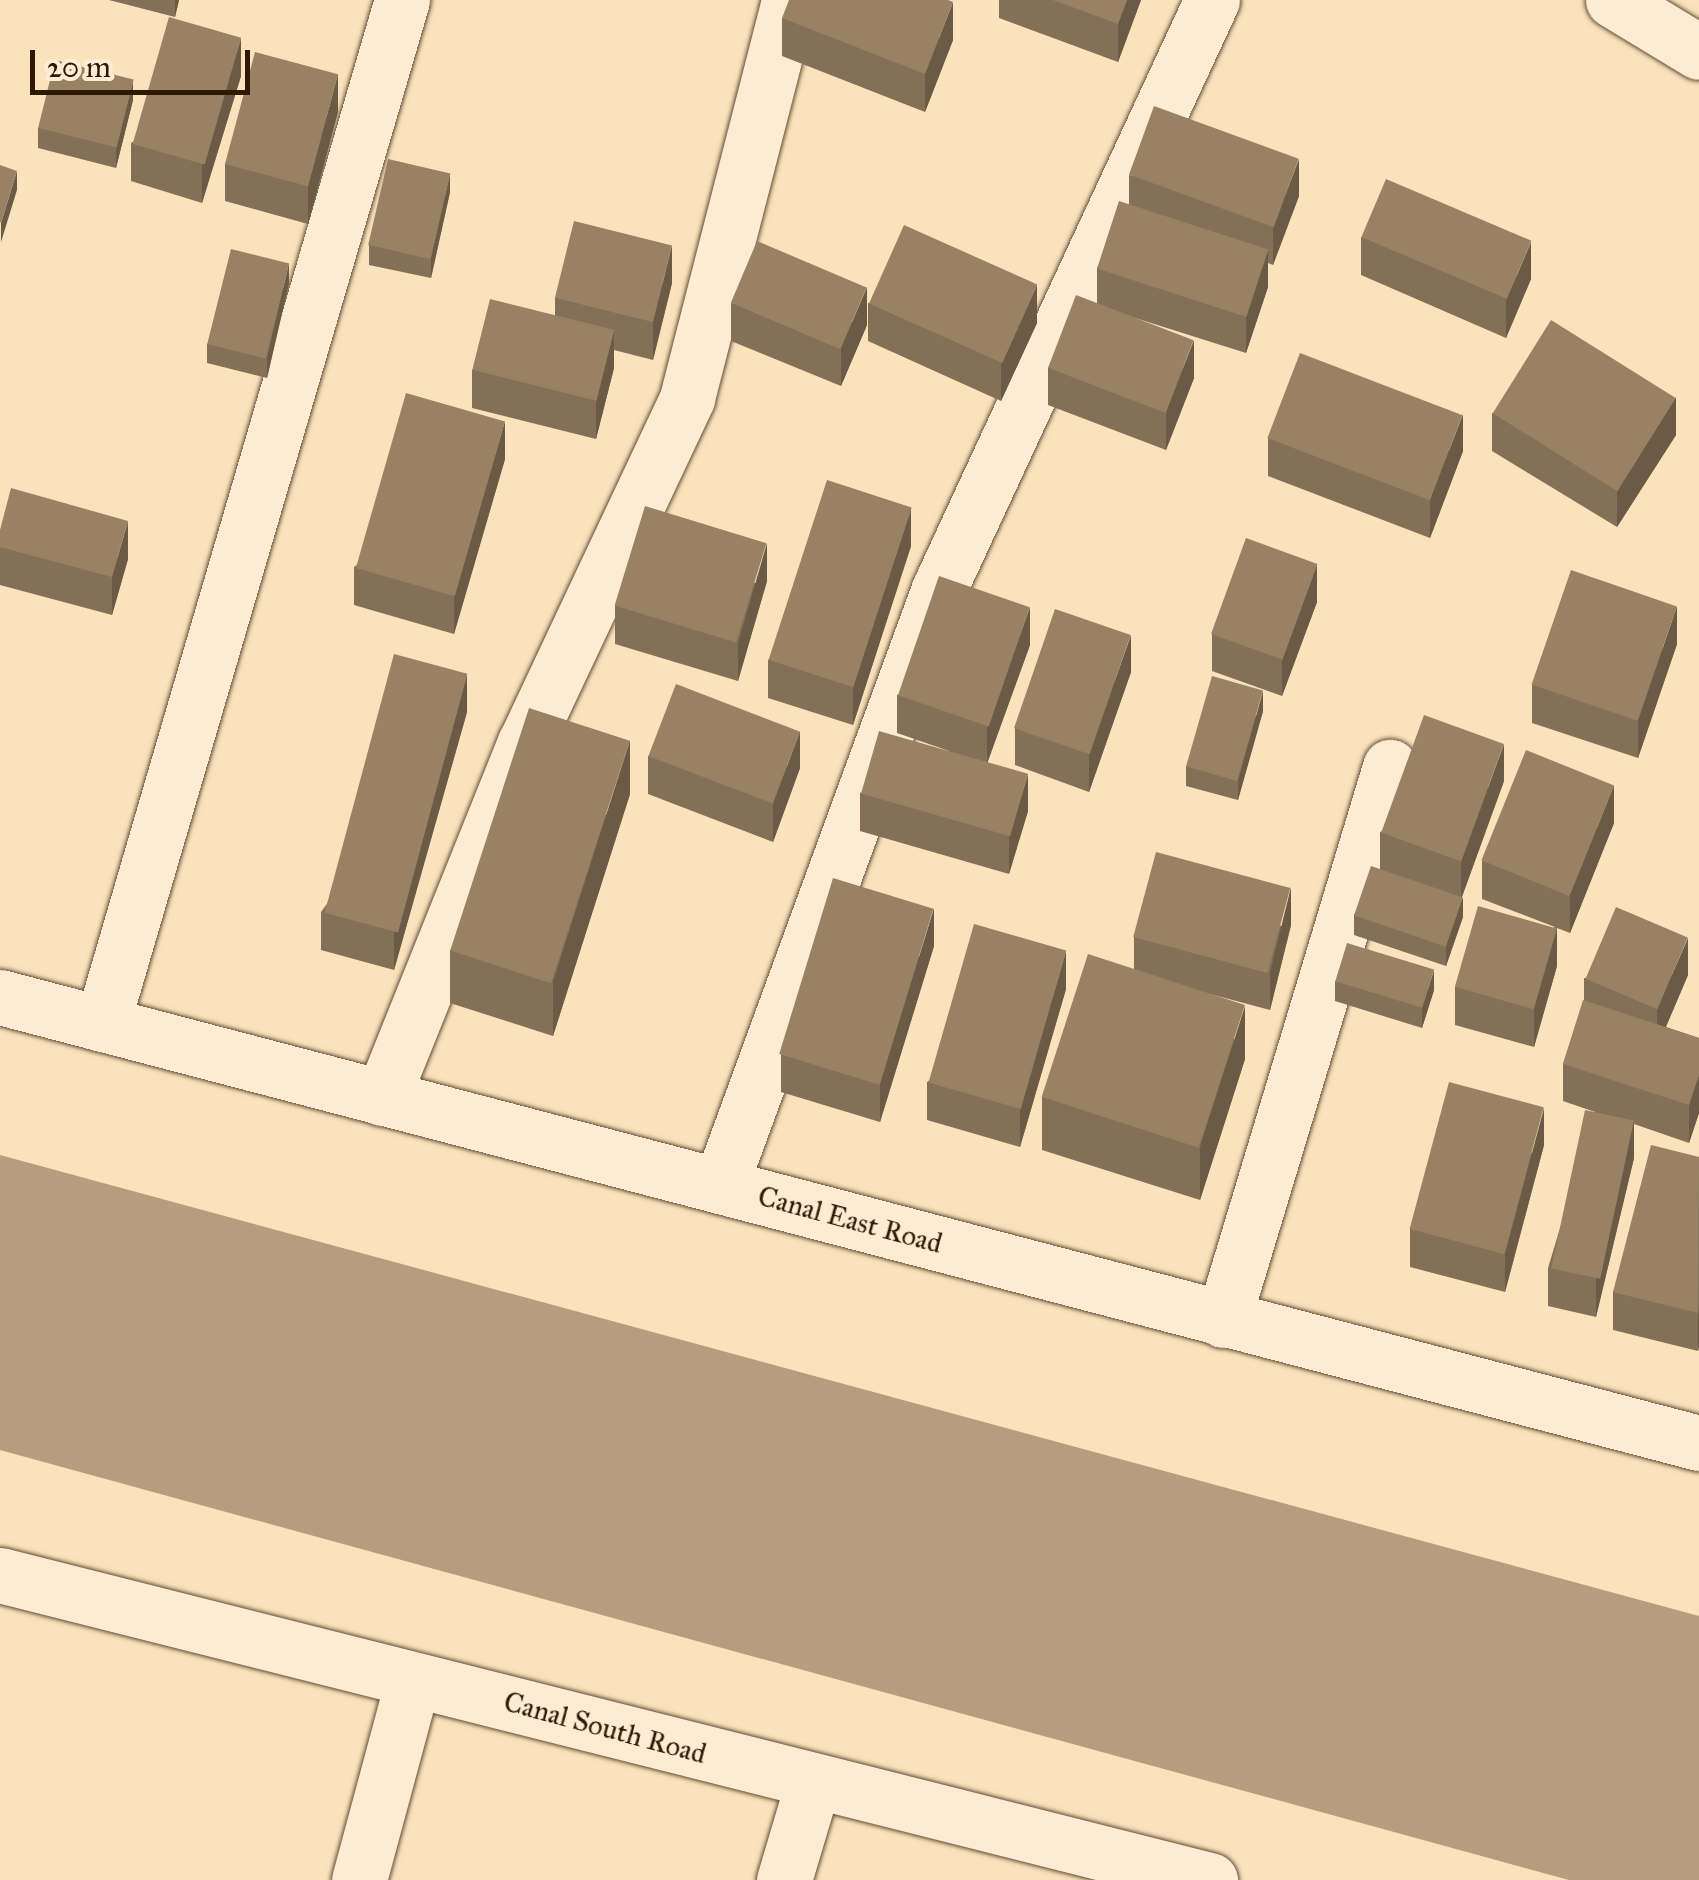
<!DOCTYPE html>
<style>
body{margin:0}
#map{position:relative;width:1699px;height:1880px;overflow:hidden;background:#fae2bd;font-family:"IM FELL Great Primer",serif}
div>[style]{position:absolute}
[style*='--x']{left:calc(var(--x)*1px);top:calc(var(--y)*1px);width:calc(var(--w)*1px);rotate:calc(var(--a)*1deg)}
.water>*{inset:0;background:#b59e7e}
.roads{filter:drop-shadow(0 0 2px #624b32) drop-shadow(0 0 2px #624b32)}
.minor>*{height:55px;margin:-27.5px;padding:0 27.5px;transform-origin:27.5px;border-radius:27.5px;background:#fcecd4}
.tertiary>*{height:55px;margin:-27.5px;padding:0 27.5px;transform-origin:27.5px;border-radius:27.5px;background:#fcecd4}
.secondary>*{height:55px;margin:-27.5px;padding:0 27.5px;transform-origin:27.5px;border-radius:27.5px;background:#fcecd4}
.wall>*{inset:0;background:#847056}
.shaded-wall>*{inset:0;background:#6b5b46}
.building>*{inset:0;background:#998264;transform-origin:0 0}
span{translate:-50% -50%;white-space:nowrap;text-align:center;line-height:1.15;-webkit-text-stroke:8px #fcecd4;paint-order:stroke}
.street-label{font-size:28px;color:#2f1904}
.scale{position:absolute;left:30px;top:50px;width:220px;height:45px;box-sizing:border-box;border:5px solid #2f1904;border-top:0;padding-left:12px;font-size:30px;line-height:35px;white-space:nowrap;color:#2f1904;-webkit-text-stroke:8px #fcecd4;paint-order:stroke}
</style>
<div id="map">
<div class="water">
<div style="clip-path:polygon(0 1155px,1699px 1616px,1699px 1880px,1569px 1880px,0 1450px)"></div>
</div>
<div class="roads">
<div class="minor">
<div style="--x:102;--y:1024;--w:1067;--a:-73.67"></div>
<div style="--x:382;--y:1098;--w:383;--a:-68.1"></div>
<div style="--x:525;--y:743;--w:381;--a:-64.8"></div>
<div style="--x:687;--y:398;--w:411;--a:-75.6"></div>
<div style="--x:720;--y:1186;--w:636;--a:-69.86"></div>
<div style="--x:939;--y:589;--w:649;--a:-65.13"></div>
<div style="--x:1223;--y:1320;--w:578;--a:-73.2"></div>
<div style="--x:359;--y:1880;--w:207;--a:-74.9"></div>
<div style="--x:784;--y:1880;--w:101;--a:-73.4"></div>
</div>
<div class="tertiary">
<div style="--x:1613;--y:0;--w:100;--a:31.2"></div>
<div style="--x:0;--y:1575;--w:1248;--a:14.15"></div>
</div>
<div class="secondary">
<div style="--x:0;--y:997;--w:1757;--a:14.71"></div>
</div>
</div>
<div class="wall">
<div style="clip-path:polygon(109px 0,179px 0,175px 17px)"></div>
<div style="clip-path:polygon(999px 0,1141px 0,1118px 62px,999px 18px)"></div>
<div style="clip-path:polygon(782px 18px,953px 40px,925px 112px,782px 56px)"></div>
<div style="clip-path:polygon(241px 76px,202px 203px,131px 181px,131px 143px)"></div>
<div style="clip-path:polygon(133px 100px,116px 168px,38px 148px,38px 128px)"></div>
<div style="clip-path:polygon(338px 112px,308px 224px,225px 201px,225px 164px)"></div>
<div style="clip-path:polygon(1129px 175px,1299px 196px,1273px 265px,1268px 263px,1268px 287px,1246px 353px,1132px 317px,1194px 378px,1166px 450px,1048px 405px,1048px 368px,1097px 303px,1097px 268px,1129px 204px)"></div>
<div style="clip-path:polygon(450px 192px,431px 278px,369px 265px,369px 245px)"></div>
<div style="clip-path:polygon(1361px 237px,1531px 279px,1506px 338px,1361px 275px)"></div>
<div style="clip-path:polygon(289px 283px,267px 378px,207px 363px,207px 344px)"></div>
<div style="clip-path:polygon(672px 283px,653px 360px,614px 350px,614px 368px,596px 439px,472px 408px,472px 370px,555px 315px,555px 298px)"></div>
<div style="clip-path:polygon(731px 303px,867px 325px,841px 386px,731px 341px)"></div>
<div style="clip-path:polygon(868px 303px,1037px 323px,1001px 401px,868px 341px)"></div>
<div style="clip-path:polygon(1492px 413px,1676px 435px,1617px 527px,1492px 451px)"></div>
<div style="clip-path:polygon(1268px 438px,1463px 451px,1430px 538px,1268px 476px)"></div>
<div style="clip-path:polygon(505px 459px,454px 634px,354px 605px,354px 567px)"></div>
<div style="clip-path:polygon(911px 546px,853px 725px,768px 698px,768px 660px)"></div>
<div style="clip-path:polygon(0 547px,128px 559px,112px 615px,0 585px)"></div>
<div style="clip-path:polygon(767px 581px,738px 681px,615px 644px,615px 606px)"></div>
<div style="clip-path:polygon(1317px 602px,1282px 696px,1212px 671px,1212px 634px)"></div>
<div style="clip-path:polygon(1677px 644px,1638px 758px,1532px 723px,1532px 685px)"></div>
<div style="clip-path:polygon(1030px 645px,987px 762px,1028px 811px,1009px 874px,860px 831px,860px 793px,949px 751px,897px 733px,897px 695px)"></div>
<div style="clip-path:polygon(1131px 672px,1089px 792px,1015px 765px,1015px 728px)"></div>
<div style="clip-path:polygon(1263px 711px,1238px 800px,1186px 786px,1186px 766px)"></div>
<div style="clip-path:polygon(467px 712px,394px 970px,321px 950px,321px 912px)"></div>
<div style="clip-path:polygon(648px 756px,800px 768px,773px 842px,648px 794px)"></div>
<div style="clip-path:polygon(1504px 781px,1462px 897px,1463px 917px,1446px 966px,1354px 935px,1354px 915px,1380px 869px,1380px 832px)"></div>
<div style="clip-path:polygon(630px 794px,553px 1036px,450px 1003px,450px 950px)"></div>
<div style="clip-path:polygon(1614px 823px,1570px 933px,1557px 928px,1557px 966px,1534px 1047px,1455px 1025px,1455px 987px,1555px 927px,1482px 899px,1482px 861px)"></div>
<div style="clip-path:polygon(1291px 925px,1270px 1010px,1210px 994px,1245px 1059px,1200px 1200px,1042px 1150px,1042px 1097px,1134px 969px,1134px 937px)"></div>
<div style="clip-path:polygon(934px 946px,880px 1122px,781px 1092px,781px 1054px)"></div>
<div style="clip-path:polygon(1688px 975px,1666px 1027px,1699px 1038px,1699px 1113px,1689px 1143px,1634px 1124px,1634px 1158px,1596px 1317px,1548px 1306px,1548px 1268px,1595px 1112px,1563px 1101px,1563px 1064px,1584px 1000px,1584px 978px)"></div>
<div style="clip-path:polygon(1335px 981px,1434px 990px,1422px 1028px,1335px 1001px)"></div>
<div style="clip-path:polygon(1066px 989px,1020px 1147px,927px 1120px,927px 1082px)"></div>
<div style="clip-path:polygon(1544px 1145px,1505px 1292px,1410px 1267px,1410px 1229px)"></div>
<div style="clip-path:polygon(1699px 1157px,1699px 1346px,1698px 1351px,1613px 1330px,1613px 1292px)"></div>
</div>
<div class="shaded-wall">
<div style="clip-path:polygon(175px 0,179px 0,175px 17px)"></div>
<div style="clip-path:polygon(1127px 0,1141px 0,1118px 62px,1118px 24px)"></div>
<div style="clip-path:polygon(953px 2px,953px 40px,925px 112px,925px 74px)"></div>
<div style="clip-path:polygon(241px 38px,241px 76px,202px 203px,202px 165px)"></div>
<div style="clip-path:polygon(338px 74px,338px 112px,308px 224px,308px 186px)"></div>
<div style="clip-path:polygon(133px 80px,133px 100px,116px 168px,116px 148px)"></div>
<div style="clip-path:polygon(1299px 159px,1299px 196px,1273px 265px,1273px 227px)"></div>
<div style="clip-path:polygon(17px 171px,17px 190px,1px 242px,1px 223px)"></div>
<div style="clip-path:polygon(450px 173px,450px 192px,431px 278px,431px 258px)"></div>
<div style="clip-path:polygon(1531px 242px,1531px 279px,1506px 338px,1506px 301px)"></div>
<div style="clip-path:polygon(672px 245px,672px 283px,653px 360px,653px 322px)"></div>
<div style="clip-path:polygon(1268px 249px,1268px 287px,1246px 353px,1246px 316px)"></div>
<div style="clip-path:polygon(289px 263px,289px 283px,267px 378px,267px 358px)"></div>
<div style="clip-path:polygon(1037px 285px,1037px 323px,1001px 401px,1001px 363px)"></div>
<div style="clip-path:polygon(867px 287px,867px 325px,841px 386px,841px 348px)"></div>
<div style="clip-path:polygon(614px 330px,614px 368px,596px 439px,596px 401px)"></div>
<div style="clip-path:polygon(1194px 340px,1194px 378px,1166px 450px,1166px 412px)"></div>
<div style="clip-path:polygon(1676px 397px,1676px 435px,1617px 527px,1617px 489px)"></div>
<div style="clip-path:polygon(1463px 414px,1463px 451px,1430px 538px,1430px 500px)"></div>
<div style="clip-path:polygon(505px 421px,505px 459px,454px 634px,454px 596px)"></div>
<div style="clip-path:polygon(911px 508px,911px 546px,853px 725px,853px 688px)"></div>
<div style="clip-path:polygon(128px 521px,128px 559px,112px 615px,112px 577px)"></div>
<div style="clip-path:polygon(767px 543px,767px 581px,738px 681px,738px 643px)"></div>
<div style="clip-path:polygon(1317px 564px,1317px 602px,1282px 696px,1282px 658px)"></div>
<div style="clip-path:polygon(1677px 606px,1677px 644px,1638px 758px,1638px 721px)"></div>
<div style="clip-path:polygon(1030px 607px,1030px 645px,987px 764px,987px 726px)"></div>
<div style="clip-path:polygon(1131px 635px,1131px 672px,1089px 792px,1089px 754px)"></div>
<div style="clip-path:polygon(467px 674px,467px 712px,394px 970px,394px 933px)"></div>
<div style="clip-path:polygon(1263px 691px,1263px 711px,1238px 800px,1238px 781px)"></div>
<div style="clip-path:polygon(800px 731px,800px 768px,773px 842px,773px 804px)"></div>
<div style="clip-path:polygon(630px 740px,630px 794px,553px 1036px,553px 982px)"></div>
<div style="clip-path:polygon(1504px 744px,1504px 781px,1461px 899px,1461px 862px)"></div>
<div style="clip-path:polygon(1028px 774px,1028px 811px,1009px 874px,1009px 836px)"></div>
<div style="clip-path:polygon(1614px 785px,1614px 823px,1570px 933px,1570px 895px)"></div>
<div style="clip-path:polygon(1291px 887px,1291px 925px,1270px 1010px,1270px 972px)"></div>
<div style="clip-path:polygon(1463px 897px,1463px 917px,1446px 966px,1446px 946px)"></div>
<div style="clip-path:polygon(934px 908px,934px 946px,880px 1122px,880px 1084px)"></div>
<div style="clip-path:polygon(1557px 928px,1557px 966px,1534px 1047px,1534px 1009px)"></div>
<div style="clip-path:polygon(1688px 938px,1688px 975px,1657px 1047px,1657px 1009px)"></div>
<div style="clip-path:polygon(1066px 951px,1066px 989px,1020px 1147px,1020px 1109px)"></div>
<div style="clip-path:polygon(1434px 970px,1434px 990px,1422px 1028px,1422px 1008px)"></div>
<div style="clip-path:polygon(1245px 1006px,1245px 1059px,1200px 1200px,1200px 1147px)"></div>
<div style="clip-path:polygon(1699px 1075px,1699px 1113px,1689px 1143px,1689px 1105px)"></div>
<div style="clip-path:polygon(1544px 1108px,1544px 1145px,1505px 1292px,1505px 1254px)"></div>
<div style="clip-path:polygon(1634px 1120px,1634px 1158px,1596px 1317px,1596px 1280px)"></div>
<div style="clip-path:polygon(1699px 1308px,1699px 1346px,1698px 1351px,1698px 1313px)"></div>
</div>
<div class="building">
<div style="clip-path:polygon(789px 0,948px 0,953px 2px,925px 74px,782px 18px)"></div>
<div style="clip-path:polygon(1053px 0,1127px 0,1118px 24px)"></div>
<div style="left:169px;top:17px;width:75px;height:132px;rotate:16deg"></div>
<div style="left:255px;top:52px;width:86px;height:116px;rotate:15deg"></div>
<div style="left:55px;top:60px;width:81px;height:70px;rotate:14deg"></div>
<div style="left:1154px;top:106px;width:154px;height:73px;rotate:20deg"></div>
<div style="left:388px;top:159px;width:64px;height:88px;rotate:13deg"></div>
<div style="clip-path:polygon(0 165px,17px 171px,1px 223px,0 222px)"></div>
<div style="left:1386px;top:179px;width:158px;height:63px;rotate:23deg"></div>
<div style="left:1119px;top:201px;width:157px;height:71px;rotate:18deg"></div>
<div style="left:574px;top:221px;width:101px;height:79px;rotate:14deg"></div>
<div style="left:904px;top:225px;width:146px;height:86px;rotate:24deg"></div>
<div style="left:757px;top:241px;width:119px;height:67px;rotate:23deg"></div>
<div style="left:231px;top:249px;width:60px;height:98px;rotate:14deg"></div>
<div style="left:1076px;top:295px;width:126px;height:78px;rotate:21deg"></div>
<div style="left:490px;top:299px;width:128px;height:73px;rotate:14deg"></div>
<div style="left:1551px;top:320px;width:147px;height:110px;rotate:32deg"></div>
<div style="left:1300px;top:353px;width:174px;height:91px;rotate:21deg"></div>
<div style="left:406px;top:393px;width:103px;height:182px;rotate:16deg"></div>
<div style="left:827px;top:480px;width:89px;height:189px;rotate:18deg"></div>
<div style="clip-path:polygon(11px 488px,128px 521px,112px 577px,0 547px,0 530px)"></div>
<div style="left:645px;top:506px;width:127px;height:104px;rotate:17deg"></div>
<div style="left:1246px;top:538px;width:76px;height:102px;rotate:20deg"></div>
<div style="left:1571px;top:570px;width:112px;height:121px;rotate:19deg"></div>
<div style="left:939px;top:576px;width:96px;height:126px;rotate:19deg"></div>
<div style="left:1055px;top:609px;width:80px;height:126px;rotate:19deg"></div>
<div style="left:394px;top:654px;width:76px;height:268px;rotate:15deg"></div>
<div style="left:1212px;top:676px;width:53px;height:94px;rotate:16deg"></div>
<div style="left:676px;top:684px;width:133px;height:77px;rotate:21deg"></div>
<div style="left:529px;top:708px;width:106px;height:255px;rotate:18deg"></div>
<div style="left:1424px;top:715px;width:85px;height:125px;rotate:20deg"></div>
<div style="left:879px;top:731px;width:155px;height:65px;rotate:16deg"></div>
<div style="left:1526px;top:750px;width:95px;height:119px;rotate:22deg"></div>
<div style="left:1156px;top:852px;width:139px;height:88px;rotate:15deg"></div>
<div style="left:1371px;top:866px;width:97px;height:52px;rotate:19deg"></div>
<div style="left:833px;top:878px;width:105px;height:184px;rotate:17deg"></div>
<div style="left:1478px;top:906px;width:82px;height:84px;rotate:16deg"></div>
<div style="left:1616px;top:907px;width:78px;height:78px;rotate:23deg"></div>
<div style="left:974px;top:924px;width:96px;height:165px;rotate:16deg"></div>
<div style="left:1347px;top:943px;width:91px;height:40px;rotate:17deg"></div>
<div style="left:1088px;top:954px;width:165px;height:150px;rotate:18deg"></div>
<div style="clip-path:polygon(1583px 1000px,1699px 1038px,1699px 1075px,1689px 1105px,1563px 1064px)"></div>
<div style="left:1449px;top:1082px;width:98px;height:152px;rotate:15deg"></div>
<div style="left:1585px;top:1110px;width:50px;height:162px;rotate:12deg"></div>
<div style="clip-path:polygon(1651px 1145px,1699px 1157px,1698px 1313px,1613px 1292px)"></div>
</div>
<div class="street-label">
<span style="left:850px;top:1220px;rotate:15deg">Canal East Road</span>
<span style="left:605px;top:1728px;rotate:15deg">Canal South Road</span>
</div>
<div class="scale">20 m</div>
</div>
